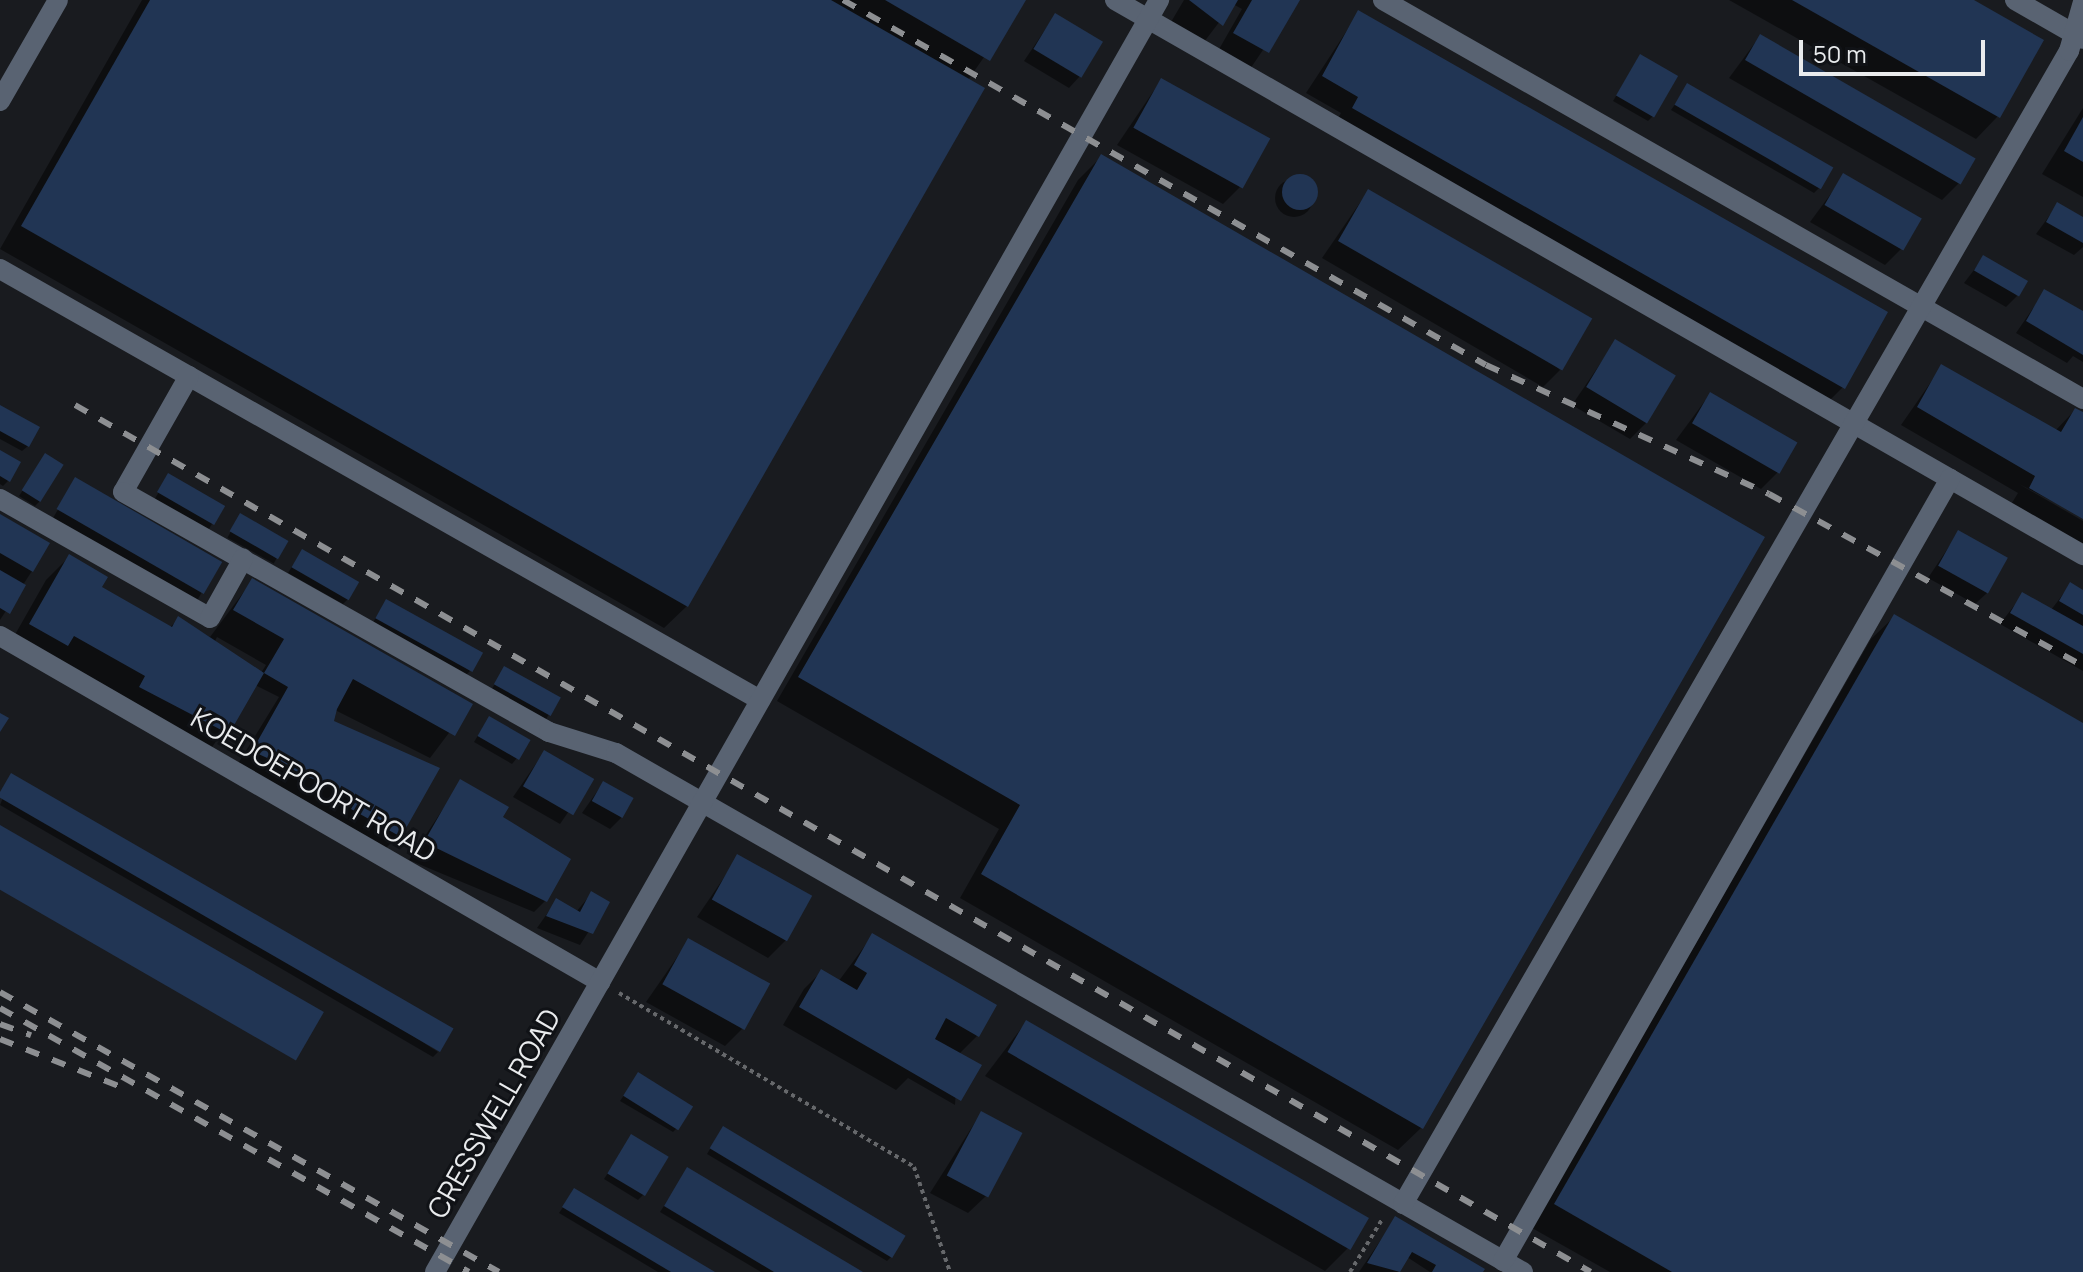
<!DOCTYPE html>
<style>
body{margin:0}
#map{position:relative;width:2083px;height:1272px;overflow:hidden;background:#191b1f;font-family:Manrope,sans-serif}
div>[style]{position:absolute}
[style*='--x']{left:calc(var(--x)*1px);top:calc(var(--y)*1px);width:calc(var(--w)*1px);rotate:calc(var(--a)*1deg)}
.shadow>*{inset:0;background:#0007;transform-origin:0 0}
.round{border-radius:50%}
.building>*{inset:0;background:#213554;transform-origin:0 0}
.path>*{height:4px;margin-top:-2px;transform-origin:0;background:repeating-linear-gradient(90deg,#66686b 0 4px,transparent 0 8px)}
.minor>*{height:20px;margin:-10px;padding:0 10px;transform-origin:10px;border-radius:10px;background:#596372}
.rail>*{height:6px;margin-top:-3px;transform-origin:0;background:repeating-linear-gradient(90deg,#8d8f92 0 14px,transparent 0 28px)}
span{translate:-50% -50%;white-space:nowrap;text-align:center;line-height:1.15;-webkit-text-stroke:6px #101216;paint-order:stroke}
.street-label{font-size:28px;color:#e9ebed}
.scale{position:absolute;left:1799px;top:40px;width:186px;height:36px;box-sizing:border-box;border:4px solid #e9ebed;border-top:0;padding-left:10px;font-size:24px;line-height:28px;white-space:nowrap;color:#e9ebed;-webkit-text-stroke:6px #101216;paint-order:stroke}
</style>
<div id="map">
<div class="shadow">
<div style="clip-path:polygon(142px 0,1024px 0,968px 80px,687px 606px,664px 628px,0 249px)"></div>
<div style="clip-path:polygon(1184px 0,1297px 0,1250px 69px,1218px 51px,1242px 9px,1233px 4px,1204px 42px,1171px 22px)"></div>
<div style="clip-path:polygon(1729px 0,1970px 0,1998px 116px,1976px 139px)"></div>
<div style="clip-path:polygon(1359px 12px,1843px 387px,1820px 410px,1331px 131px,1341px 113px,1306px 93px)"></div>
<div style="clip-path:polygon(1055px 15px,1080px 76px,1069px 88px,1024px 61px)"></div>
<div style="clip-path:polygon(1760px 36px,1959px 183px,1942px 200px,1729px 78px)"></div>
<div style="clip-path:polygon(1640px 57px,1653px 116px,1648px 121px,1613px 101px)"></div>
<div style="clip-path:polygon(1161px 80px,1240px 187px,1223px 204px,1117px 145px)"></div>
<div style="clip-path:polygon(1688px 86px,1819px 188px,1814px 193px,1671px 110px)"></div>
<div style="clip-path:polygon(2083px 108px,2083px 197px,2042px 174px)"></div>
<div style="clip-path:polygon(1101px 157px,1421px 1128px,1398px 1150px,960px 898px,999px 829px,777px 701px,1078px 180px)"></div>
<div style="clip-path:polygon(1844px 176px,1902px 248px,1885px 265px,1810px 222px)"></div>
<div class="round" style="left:1275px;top:179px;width:38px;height:38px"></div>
<div style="clip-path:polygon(1368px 191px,1560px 370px,1543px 387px,1322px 258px)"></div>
<div style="clip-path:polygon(2058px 204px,2083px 219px,2083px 247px,2074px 255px,2036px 234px)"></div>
<div style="clip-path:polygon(1984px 257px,2017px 296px,2006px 307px,1964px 283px)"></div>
<div style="clip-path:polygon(2044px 292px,2083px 314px,2083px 362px,2073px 356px,2067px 363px,2016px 333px)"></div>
<div style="clip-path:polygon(1615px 342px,1647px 422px,1630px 439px,1572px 405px)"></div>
<div style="clip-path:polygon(1942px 366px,2055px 431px,2075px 410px,2083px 415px,2083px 517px,2019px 484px,2083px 521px,2083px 555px,2007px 511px,2018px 493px,1901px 425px)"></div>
<div style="clip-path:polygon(1710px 394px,1778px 472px,1761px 489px,1676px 440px)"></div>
<div style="clip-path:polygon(0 407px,28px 446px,22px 451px,0 439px)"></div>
<div style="clip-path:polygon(0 452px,8px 481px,3px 486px,0 484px)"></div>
<div style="clip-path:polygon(46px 456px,40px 501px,35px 506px,19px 496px)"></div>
<div style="left:168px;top:476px;width:62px;height:27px;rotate:30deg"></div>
<div style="left:75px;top:480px;width:166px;height:58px;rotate:30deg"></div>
<div style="left:240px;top:515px;width:53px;height:26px;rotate:29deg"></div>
<div style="clip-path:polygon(0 517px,32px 571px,0 620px)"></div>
<div style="clip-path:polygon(1958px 533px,1987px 593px,1975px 604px,1928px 578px)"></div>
<div style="clip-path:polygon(evenodd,69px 557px,99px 588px,169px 628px,179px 619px,210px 637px,252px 581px,470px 705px,430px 758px,333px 709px,331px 721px,437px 768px,399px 835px,376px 858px,231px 775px,279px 697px,255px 685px,210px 750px,8px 647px,46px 580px,69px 557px,217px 637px,266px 665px,261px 673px,213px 645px,217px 637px)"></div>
<div style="clip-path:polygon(298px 557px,348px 599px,343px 604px,288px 573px)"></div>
<div style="clip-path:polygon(2070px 585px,2083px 592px,2083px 671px,2000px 624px,2023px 594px,2051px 610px)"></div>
<div style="clip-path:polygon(386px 601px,470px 671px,465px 676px,372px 624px)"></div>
<div style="clip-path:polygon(1894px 617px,2083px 725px,2083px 1272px,1610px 1272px,1532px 1228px,1871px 639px)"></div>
<div style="left:504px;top:668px;width:62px;height:26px;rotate:30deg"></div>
<div style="clip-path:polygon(485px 724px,517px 758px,512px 764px,474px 742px)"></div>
<div style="clip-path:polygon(544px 752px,591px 779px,560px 824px,513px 797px)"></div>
<div style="clip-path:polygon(12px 776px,438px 1052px,433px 1057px,0 805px)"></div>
<div style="clip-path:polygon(461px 782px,500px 818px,553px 848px,546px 900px,534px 912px,409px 860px)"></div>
<div style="clip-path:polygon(603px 783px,621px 818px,610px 829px,582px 813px)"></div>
<div style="clip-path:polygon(0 828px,299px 1053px,294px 1058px,0 888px)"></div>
<div style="clip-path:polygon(738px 857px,786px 940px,768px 958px,697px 917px)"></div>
<div style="clip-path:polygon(591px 894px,607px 903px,580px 945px,537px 928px,556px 901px,576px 912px)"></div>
<div style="clip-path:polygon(872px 936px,977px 1036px,958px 1055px,955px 1105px,908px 1078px,896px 1090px,783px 1025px,804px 989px,821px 972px,838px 982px)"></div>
<div style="clip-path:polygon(689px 940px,742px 1029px,725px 1046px,646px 1002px)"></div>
<div style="clip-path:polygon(1026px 1022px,1366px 1217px,1348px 1248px,1325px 1271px,985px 1076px)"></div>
<div style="clip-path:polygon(638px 1075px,678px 1127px,673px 1132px,620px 1101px)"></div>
<div style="clip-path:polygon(981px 1113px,986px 1196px,968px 1213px,930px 1193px)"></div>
<div style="clip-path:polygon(719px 1134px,892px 1256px,887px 1261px,707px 1154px)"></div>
<div style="clip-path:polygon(632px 1136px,643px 1195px,638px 1200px,604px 1179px)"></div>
<div style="clip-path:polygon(688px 1169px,859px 1272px,761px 1272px,660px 1212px)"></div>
<div style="clip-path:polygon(574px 1191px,711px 1272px,658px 1272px,559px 1213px)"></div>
<div style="clip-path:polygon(1395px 1219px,1481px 1272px,1430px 1272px,1407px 1257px,1398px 1272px,1359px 1272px)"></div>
</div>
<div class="building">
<div style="clip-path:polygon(150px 0,831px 0,985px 88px,688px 607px,21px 226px)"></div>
<div style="clip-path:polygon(885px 0,1026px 0,990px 61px)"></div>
<div style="clip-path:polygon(1189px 0,1238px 0,1223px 26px)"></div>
<div style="clip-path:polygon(1252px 0,1300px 0,1269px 53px,1233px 33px)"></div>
<div style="clip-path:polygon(1792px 0,1974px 0,2044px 40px,2000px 118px)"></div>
<div style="clip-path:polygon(1358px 10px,1888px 312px,1845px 389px,1352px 108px,1358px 97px,1322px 76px)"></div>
<div style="left:1055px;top:13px;width:56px;height:42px;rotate:31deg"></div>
<div style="left:1760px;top:34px;width:249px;height:30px;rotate:30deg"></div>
<div style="left:1640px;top:54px;width:44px;height:48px;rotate:30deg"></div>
<div style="left:1161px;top:78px;width:125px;height:57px;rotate:29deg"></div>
<div style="left:1687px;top:83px;width:169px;height:25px;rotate:30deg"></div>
<div style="clip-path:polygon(2083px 117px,2083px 162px,2064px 151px)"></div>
<div style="clip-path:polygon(1101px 154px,1765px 537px,1423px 1129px,981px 874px,1020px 805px,798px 677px)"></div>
<div style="left:1843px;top:173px;width:91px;height:37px;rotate:30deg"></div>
<div class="round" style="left:1282px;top:174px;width:36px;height:36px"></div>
<div style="left:1368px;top:189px;width:259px;height:60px;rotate:30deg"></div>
<div style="clip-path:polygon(2057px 202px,2083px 217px,2083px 243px,2046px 222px)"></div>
<div style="left:1983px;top:255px;width:52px;height:18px;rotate:30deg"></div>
<div style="clip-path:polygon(2044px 289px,2083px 311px,2083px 355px,2026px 321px)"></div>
<div style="left:1615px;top:339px;width:71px;height:56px;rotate:31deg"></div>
<div style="clip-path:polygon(1941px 364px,2061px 432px,2075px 408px,2083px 412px,2083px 519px,2029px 488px,2035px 476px,1917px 407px)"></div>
<div style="left:1710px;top:392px;width:101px;height:36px;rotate:30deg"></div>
<div style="clip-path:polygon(0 405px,40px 427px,29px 447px,0 431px)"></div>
<div style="clip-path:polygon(0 450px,21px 462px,10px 482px,0 476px)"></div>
<div style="left:45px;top:453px;width:22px;height:44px;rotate:32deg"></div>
<div style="left:168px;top:473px;width:66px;height:22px;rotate:30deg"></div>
<div style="left:75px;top:477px;width:170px;height:37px;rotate:30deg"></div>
<div style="left:240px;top:513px;width:56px;height:21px;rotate:30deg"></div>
<div style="clip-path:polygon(0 514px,50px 543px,33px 572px,0 553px)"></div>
<div style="left:1958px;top:530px;width:57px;height:41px;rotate:29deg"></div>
<div style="left:302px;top:549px;width:66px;height:21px;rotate:30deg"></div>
<div style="clip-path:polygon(69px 554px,108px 577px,102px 587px,172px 627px,178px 616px,264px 673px,229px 734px,139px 687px,145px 676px,74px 636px,68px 646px,29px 624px)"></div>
<div style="clip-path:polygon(0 570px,26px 585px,10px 614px,0 608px)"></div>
<div style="clip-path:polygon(252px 578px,473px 704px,455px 736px,353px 679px,337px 709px,334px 721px,440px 768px,401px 837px,351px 809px,357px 799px,252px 751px,288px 687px,264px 673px,284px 639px,233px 610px)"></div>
<div style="clip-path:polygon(2070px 582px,2083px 590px,2083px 615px,2059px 601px)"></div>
<div style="clip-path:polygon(2022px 592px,2083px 626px,2083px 654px,2010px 613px)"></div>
<div style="left:386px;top:599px;width:111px;height:22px;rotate:29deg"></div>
<div style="clip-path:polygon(1894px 614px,2083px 723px,2083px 1272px,1672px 1272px,1554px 1204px)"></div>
<div style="left:504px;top:666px;width:65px;height:21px;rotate:29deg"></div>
<div style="clip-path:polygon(0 713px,9px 718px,0 732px)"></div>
<div style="left:489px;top:716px;width:48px;height:23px;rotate:30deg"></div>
<div style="left:544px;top:750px;width:58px;height:42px;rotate:30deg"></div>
<div style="left:11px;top:773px;width:511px;height:27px;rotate:30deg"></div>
<div style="clip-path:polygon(460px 779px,509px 807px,503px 817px,571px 859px,547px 902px,424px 842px)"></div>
<div style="left:603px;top:781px;width:35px;height:23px;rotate:29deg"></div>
<div style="left:0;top:825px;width:374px;height:56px;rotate:30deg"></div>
<div style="left:737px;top:854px;width:86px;height:52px;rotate:29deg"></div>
<div style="clip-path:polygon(591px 891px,610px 902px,593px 934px,546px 916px,556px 898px,580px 912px)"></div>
<div style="clip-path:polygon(872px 933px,997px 1005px,979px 1037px,946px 1018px,935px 1039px,982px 1065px,961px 1101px,799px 1007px,821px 969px,857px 990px,867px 973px,854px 965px)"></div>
<div style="left:688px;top:938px;width:94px;height:53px;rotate:29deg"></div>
<div style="left:1026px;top:1020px;width:396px;height:37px;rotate:30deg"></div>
<div style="left:638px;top:1072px;width:65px;height:28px;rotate:32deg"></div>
<div style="left:981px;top:1111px;width:47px;height:73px;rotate:28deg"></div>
<div style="left:723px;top:1126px;width:213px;height:26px;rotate:31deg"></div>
<div style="left:631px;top:1134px;width:44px;height:46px;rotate:31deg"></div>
<div style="clip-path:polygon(687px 1167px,863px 1272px,774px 1272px,664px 1206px)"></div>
<div style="clip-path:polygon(574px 1188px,715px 1272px,671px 1272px,562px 1207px)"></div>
<div style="clip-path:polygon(1395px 1216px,1485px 1269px,1483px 1272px,1432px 1272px,1436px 1265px,1412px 1252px,1400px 1272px,1367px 1263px)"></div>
</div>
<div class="path">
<div style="--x:619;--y:993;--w:342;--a:30.5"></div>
<div style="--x:914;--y:1167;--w:111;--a:71.1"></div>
<div style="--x:1350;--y:1272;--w:63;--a:-58.6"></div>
</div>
<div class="minor">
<div style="--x:1115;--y:0;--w:1116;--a:29.83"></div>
<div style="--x:1383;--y:0;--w:806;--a:29.68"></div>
<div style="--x:2015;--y:0;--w:78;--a:29.8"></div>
<div style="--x:0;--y:101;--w:116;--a:-60.1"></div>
<div style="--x:0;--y:269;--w:874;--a:29.56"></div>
<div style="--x:189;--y:376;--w:133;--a:119.6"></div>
<div style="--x:123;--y:492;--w:489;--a:29.4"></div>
<div style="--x:549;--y:732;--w:70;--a:17.4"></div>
<div style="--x:616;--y:753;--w:1045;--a:29.78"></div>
<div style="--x:0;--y:499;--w:241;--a:29.5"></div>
<div style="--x:210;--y:618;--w:68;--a:-60.8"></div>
<div style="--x:0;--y:636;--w:693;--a:29.97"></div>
<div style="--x:1403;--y:1204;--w:1332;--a:-59.99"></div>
<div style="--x:2069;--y:51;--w:51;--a:-74.1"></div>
<div style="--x:1503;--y:1261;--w:901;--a:-60.25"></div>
<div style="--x:435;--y:1272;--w:1464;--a:-60.35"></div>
</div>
<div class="rail">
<div style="--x:843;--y:0;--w:739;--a:29.58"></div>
<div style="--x:1486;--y:365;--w:311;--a:24.5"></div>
<div style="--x:1769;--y:494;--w:358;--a:28.7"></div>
<div style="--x:75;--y:405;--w:1746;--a:29.77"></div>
<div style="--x:0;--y:992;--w:572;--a:29.3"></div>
<div style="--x:0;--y:1008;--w:538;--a:29.38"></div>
<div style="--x:0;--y:1024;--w:33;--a:20"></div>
<div style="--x:0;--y:1039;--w:133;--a:21.6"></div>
</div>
<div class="street-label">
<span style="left:314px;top:784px;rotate:30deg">KOEDOEPOORT ROAD</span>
<span style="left:493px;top:1113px;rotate:-60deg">CRESSWELL ROAD</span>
</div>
<div class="scale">50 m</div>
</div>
